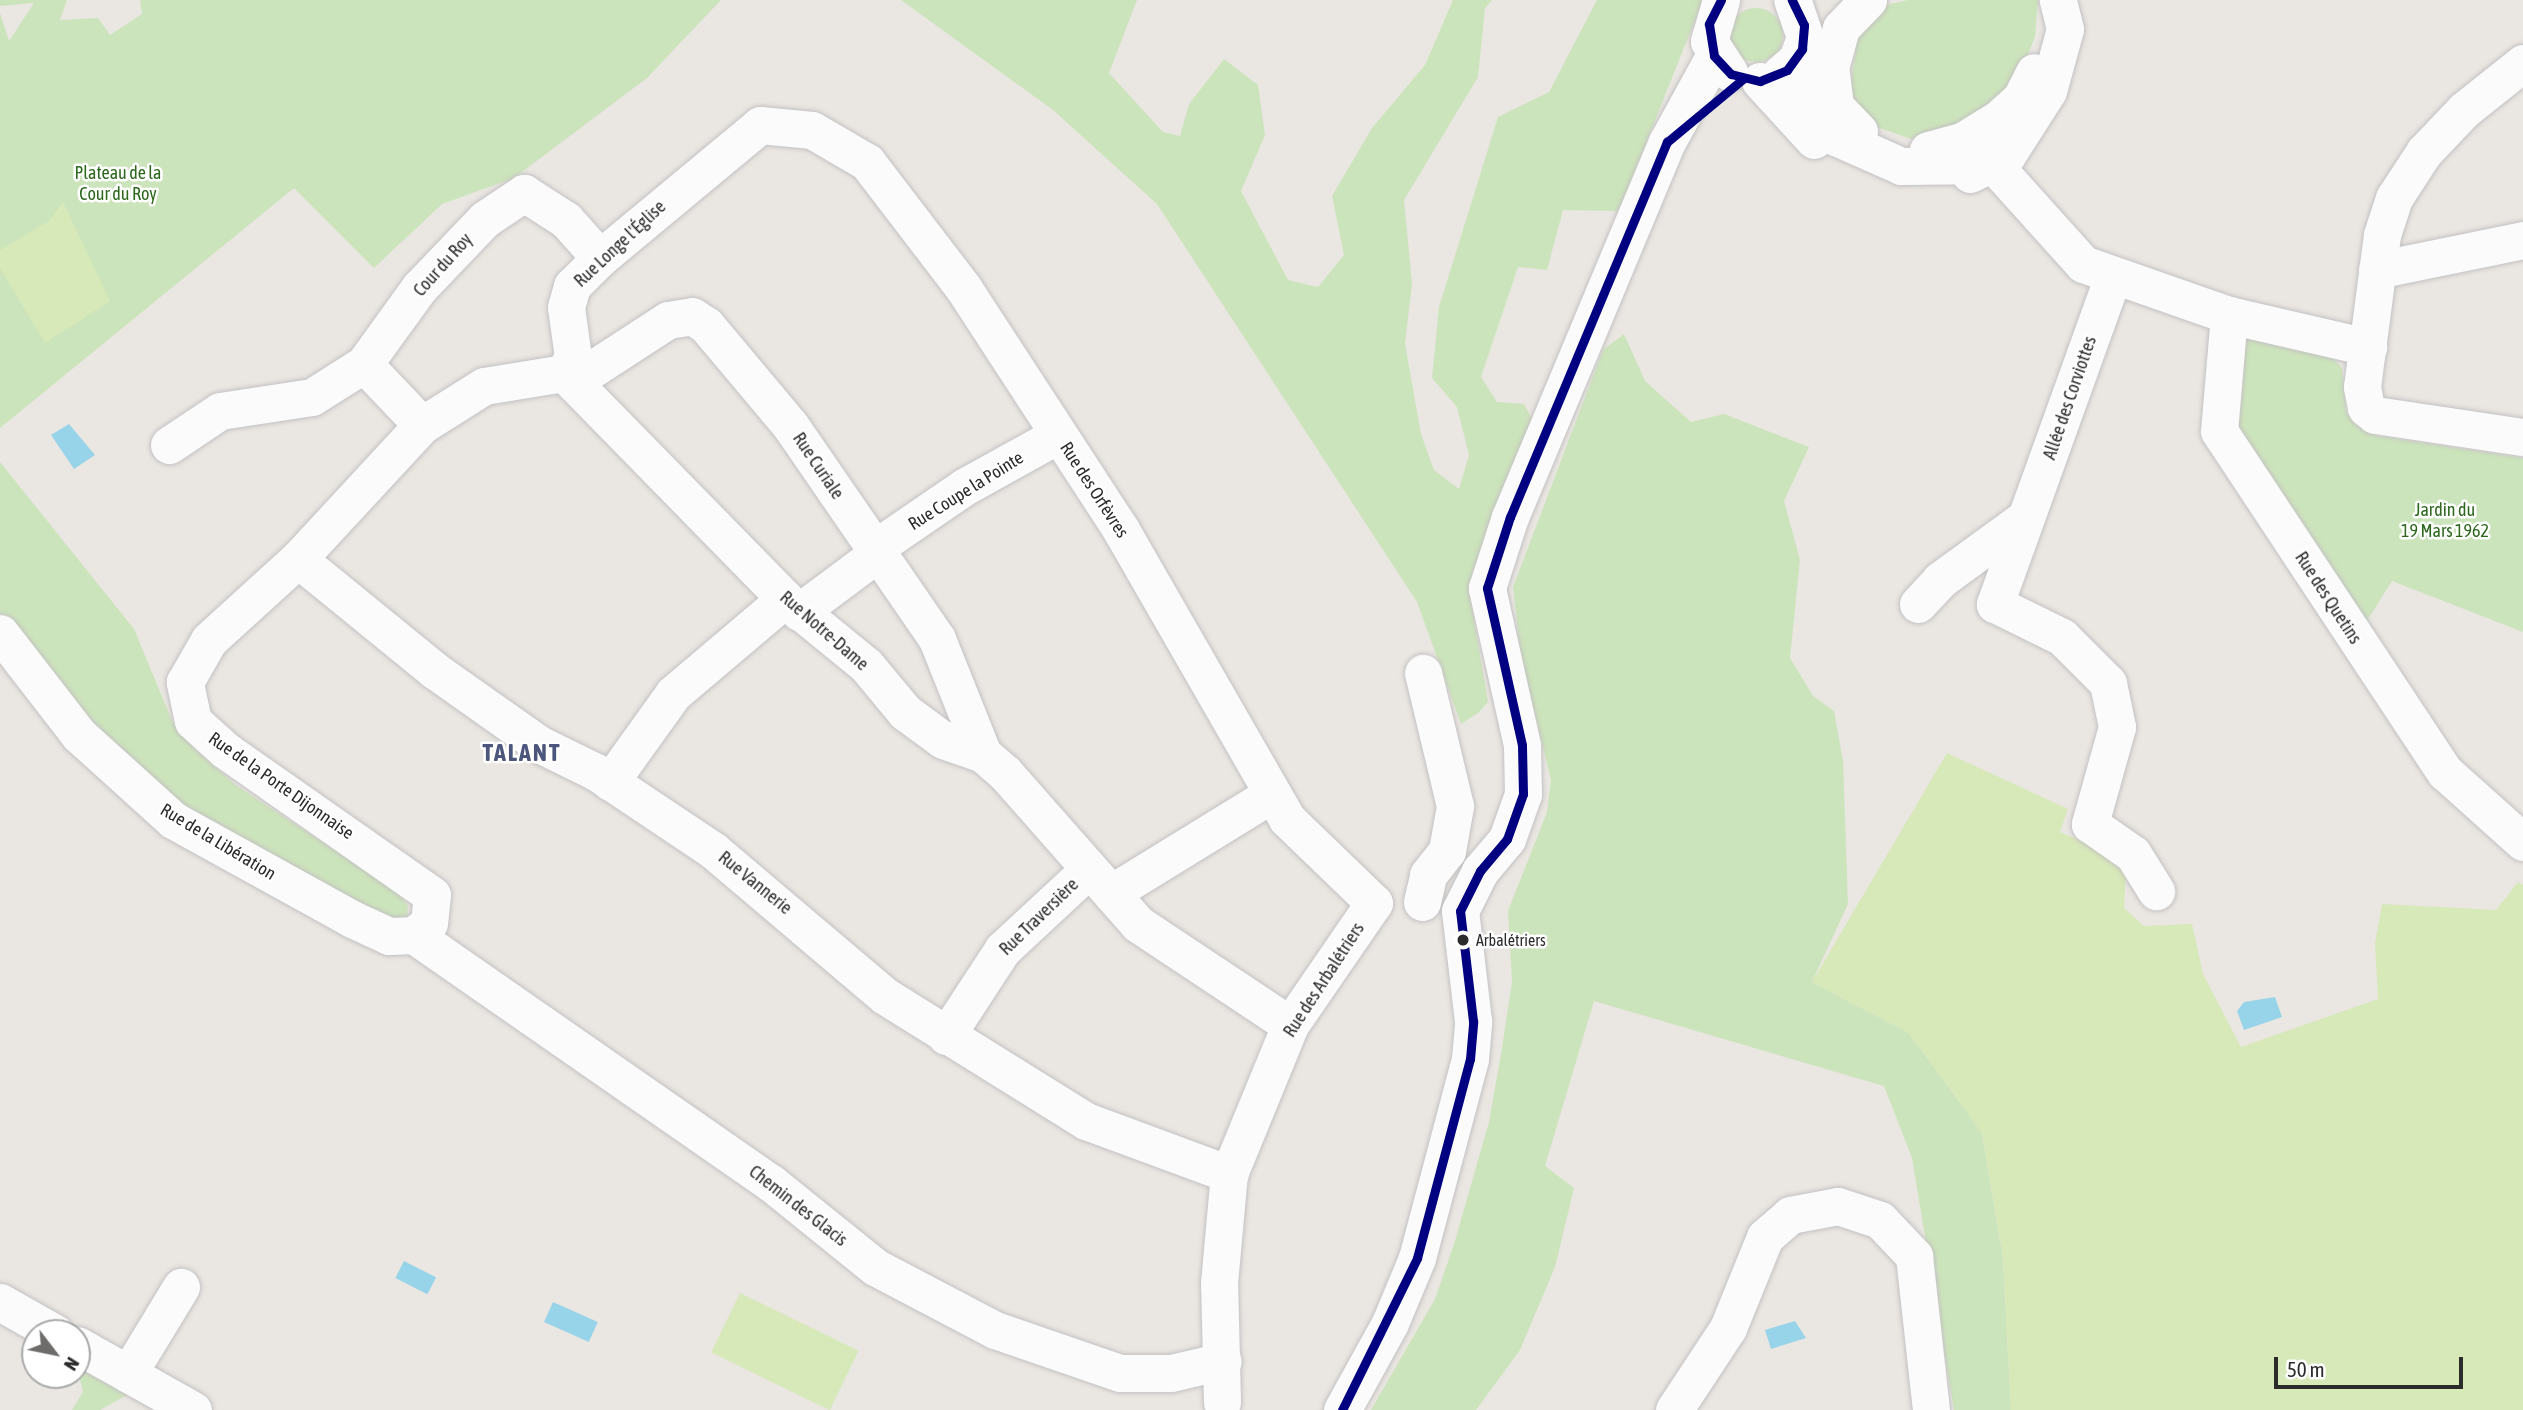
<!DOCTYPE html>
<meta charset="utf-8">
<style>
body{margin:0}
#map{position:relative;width:2523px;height:1410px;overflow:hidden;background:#eae6e2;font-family:"Asap Condensed",sans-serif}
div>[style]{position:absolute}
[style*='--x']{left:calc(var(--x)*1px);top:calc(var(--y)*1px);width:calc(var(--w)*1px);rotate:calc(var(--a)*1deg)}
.green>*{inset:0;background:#cce4bb}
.round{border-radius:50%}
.pitch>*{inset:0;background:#d7e8b9;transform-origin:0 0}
.water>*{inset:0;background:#97d4e9;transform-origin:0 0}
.roads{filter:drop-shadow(0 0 2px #c3c2c2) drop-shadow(0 0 2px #c3c2c2)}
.minor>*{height:37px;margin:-18.5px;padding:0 18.5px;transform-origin:18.5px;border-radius:18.5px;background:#fcfbfb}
.bus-1>*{height:9px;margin:-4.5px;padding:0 4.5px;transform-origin:4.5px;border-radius:4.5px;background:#000080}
.dots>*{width:19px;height:19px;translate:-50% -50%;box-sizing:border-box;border:4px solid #fff;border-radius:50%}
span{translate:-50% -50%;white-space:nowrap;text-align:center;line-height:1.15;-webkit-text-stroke:5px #fff;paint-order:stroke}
.bus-label{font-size:16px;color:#2b2b2b}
.left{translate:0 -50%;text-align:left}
.park-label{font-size:18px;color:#2c671c}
.street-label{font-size:18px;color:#2b2b2b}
.district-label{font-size:24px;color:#4c557b;font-weight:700;letter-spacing:2px}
.north{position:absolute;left:21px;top:1319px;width:70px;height:70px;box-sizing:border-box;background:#fff;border:2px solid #aaa;border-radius:50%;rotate:122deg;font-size:19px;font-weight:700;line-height:28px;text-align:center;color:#2b2b2b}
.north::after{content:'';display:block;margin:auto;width:24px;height:32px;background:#6e6c6b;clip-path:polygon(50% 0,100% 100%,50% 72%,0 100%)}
.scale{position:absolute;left:2274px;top:1357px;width:189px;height:32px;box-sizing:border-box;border:4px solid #2b2b2b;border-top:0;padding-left:9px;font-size:21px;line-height:24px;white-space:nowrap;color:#2b2b2b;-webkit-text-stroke:5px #fff;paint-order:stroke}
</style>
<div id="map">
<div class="green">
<div style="clip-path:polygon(0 0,67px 0,60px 20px,98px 18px,110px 35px,142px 14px,140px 0,721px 0,647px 78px,514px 178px,442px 204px,374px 268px,294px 188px,0 428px,0 13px,9px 41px,34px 3px,0 6px)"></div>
<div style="clip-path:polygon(901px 0,1137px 0,1109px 73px,1163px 132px,1180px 136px,1189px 104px,1224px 59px,1258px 85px,1265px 135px,1241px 191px,1288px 280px,1318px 287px,1344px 255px,1332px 196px,1372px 128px,1425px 65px,1453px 0,1492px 0,1485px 8px,1478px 77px,1404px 200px,1412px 283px,1405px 344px,1421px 434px,1434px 470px,1459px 489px,1469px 455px,1457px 407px,1432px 378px,1439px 307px,1498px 117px,1549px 92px,1597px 0,1703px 0,1619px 211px,1563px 210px,1547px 270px,1518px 267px,1481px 377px,1497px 402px,1524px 404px,1539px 432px,1471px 603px,1488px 702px,1478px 713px,1461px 724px,1417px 602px,1157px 204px,1053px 110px)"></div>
<div style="clip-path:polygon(1908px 0,2038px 0,2035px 37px,2016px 83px,1945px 135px,1911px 139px,1868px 124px,1841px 94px,1851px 81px,1856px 51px,1849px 41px,1881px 6px)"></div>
<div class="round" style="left:1729px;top:8px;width:54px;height:54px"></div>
<div style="clip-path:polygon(1624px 334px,1645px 381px,1691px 422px,1724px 414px,1809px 447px,1784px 501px,1800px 560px,1790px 658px,1813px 696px,1834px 711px,1843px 761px,1848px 904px,1812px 982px,1909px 1033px,1982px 1133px,2003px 1258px,2011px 1410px,1954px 1410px,1912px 1158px,1884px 1086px,1594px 1001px,1545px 1166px,1574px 1188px,1555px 1267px,1520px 1350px,1476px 1410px,1371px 1410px,1435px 1299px,1454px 1244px,1489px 1122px,1501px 1054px,1512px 982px,1508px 911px,1547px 812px,1551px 780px,1521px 657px,1513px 587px,1603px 350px)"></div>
<div style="clip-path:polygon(2246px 335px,2328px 353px,2342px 368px,2346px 413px,2378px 436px,2523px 458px,2523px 632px,2392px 581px,2365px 624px,2237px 433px,2235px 352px)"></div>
<div style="clip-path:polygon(0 462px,134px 629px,173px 723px,194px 749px,237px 786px,395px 890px,408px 906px,407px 922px,391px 923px,226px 837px,138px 775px,88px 728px,0 613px)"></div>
<div style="clip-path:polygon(77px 1367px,127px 1395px,100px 1410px,72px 1410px,83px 1392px)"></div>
</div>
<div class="pitch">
<div style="clip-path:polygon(63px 202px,110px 301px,45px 343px,0 268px,0 250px,49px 221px)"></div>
<div style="clip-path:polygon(1947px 753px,2068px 809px,2060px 832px,2116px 856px,2126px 872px,2124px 908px,2144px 926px,2192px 924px,2203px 974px,2241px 1047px,2378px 999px,2375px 943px,2382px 904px,2496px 910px,2518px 882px,2523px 885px,2523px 1410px,2011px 1410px,2003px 1258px,1982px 1133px,1909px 1033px,1812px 982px)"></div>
<div style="left:740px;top:1293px;width:132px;height:66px;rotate:26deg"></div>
</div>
<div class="water">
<div style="clip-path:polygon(69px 424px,95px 455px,74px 469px,51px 435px)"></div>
<div style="clip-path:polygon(2275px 997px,2282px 1017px,2244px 1030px,2237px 1011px,2244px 1002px)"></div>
<div style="left:404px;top:1261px;width:36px;height:19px;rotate:27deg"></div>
<div style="left:553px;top:1302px;width:49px;height:22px;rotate:24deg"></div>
<div style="clip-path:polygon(1795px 1321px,1806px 1338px,1771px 1349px,1765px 1330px)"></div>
</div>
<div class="roads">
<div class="minor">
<div style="--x:1721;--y:0;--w:43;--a:106.3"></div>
<div style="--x:1709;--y:41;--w:37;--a:57"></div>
<div style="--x:1797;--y:59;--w:47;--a:76.6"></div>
<div style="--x:1808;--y:105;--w:43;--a:48.8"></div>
<div style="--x:1836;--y:137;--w:71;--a:24"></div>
<div style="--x:1901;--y:166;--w:93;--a:-0.6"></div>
<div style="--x:1994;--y:165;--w:133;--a:48"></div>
<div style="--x:2083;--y:264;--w:155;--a:19.3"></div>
<div style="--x:2229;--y:315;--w:143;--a:13"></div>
<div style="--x:2523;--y:63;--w:75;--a:141.5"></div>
<div style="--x:2464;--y:110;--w:58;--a:133.6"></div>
<div style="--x:2424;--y:152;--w:55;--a:123.1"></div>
<div style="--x:2394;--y:198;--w:39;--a:108"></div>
<div style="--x:2382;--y:235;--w:153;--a:97.5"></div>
<div style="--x:2362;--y:387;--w:21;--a:79"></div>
<div style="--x:2366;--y:408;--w:11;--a:38"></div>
<div style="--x:2375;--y:415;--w:150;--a:8.5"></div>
<div style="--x:1780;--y:74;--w:23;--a:-41"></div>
<div style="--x:1797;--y:59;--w:23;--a:-70"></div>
<div style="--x:1805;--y:37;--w:39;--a:-109"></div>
<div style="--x:1760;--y:81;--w:80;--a:47.5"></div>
<div style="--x:1859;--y:131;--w:35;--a:-134"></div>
<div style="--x:1835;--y:106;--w:38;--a:-97"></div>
<div style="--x:1830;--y:68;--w:41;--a:-74.6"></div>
<div style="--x:1841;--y:28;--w:39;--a:-46"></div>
<div style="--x:1928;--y:150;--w:35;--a:-15"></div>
<div style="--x:1962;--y:141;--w:42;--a:-31.4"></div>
<div style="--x:1998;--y:119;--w:31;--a:-42"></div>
<div style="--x:2021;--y:98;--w:29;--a:-63"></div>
<div style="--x:1970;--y:174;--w:42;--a:-27.2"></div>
<div style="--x:2007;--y:155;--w:76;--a:-57.4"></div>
<div style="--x:2048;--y:91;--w:64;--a:-74.7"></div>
<div style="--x:2065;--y:29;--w:30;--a:-104"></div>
<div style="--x:2377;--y:270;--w:149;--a:-11.6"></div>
<div style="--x:2113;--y:276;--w:349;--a:109.8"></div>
<div style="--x:1995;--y:604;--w:75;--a:26.2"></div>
<div style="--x:2062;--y:637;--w:65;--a:45"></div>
<div style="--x:2108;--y:683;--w:45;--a:78.4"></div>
<div style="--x:2117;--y:727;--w:101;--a:105.6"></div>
<div style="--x:2090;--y:824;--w:52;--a:34.9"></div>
<div style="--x:2133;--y:854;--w:44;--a:58.1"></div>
<div style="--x:2229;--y:315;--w:116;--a:94.9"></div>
<div style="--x:2219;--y:431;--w:409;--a:56.5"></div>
<div style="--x:2445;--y:772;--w:105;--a:41.9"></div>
<div style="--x:564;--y:373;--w:316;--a:45.6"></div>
<div style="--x:785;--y:599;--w:104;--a:39.2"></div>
<div style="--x:866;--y:665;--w:61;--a:50.3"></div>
<div style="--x:905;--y:712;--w:47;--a:36.4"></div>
<div style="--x:943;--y:740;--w:42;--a:19.3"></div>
<div style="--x:983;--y:754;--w:29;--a:41"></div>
<div style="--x:1005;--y:773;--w:201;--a:48.6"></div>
<div style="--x:1138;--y:924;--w:182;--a:33.6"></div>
<div style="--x:574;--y:381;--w:112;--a:-33"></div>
<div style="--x:668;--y:320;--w:24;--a:-9"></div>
<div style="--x:692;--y:316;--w:17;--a:33"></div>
<div style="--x:706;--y:325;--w:131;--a:50"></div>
<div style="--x:790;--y:425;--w:260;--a:55.5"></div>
<div style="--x:937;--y:639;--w:124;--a:68.2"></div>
<div style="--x:422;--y:425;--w:84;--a:-133.6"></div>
<div style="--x:364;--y:364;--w:94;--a:-54.1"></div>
<div style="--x:419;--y:288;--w:95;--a:-46.3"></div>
<div style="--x:485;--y:219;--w:47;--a:-33.7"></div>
<div style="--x:524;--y:193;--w:50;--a:32.7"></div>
<div style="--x:566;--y:220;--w:51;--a:48.2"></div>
<div style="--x:169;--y:445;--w:61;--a:-33.7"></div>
<div style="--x:220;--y:411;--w:93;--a:-8.7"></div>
<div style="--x:312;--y:397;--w:62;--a:-32.4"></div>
<div style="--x:875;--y:548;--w:108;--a:-34.4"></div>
<div style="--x:964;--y:487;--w:107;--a:-29"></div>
<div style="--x:298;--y:559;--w:176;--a:39.2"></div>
<div style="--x:434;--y:670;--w:128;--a:35.2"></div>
<div style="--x:539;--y:744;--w:64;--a:26.2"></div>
<div style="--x:596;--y:772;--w:142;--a:33.8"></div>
<div style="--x:714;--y:851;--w:224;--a:40.3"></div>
<div style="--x:885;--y:996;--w:237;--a:31.9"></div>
<div style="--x:1086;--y:1121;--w:153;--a:20.3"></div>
<div style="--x:1918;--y:604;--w:33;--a:-47"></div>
<div style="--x:1940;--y:580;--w:105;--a:-36.1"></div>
<div style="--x:799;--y:612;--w:99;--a:-36.8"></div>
<div style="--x:0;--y:633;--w:129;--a:52.2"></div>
<div style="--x:79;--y:735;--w:127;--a:42.1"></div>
<div style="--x:173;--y:820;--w:205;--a:28.9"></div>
<div style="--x:352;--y:919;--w:41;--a:24.7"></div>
<div style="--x:389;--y:936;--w:25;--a:-2"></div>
<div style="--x:414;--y:935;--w:19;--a:-39"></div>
<div style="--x:429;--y:923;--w:28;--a:-84"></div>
<div style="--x:432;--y:895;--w:253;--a:-145"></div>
<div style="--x:225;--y:750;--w:43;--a:-137.8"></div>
<div style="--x:193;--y:721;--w:40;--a:-102"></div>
<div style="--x:185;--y:682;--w:48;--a:-60.3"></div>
<div style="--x:209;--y:640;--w:120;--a:-42.3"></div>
<div style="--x:298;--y:559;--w:183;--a:-47.2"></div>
<div style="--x:422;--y:425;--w:73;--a:-32.2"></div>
<div style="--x:484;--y:386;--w:81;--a:-9.2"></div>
<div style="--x:564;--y:373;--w:18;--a:-61"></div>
<div style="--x:573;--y:357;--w:50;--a:-98"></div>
<div style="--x:566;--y:307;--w:22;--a:-74"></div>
<div style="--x:572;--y:286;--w:40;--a:-45"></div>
<div style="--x:600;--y:258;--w:208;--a:-39.7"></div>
<div style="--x:760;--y:125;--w:52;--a:5.5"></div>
<div style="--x:812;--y:130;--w:64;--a:30.2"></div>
<div style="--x:867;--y:162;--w:160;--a:52.6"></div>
<div style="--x:964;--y:289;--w:288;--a:56.9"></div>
<div style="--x:1121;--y:530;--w:333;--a:60.1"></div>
<div style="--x:1287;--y:819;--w:121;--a:44"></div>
<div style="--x:610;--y:782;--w:108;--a:-54.4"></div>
<div style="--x:673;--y:694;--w:147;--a:-40.3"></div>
<div style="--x:1111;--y:893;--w:189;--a:-31.6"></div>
<div style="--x:1422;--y:902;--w:28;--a:-77"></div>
<div style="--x:1428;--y:875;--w:31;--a:-52"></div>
<div style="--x:1447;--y:851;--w:46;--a:-79.9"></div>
<div style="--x:1455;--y:806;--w:137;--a:-103.5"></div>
<div style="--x:414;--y:935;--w:435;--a:34.8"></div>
<div style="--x:771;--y:1183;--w:134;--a:38.9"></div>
<div style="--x:875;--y:1267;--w:136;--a:27.7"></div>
<div style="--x:995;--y:1330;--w:132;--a:19"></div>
<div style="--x:1120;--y:1373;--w:51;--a:0"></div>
<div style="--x:1171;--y:1373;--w:53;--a:-13"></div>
<div style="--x:946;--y:1036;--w:104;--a:-56.8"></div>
<div style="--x:1003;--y:949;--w:116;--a:-42.9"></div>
<div style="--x:0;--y:1302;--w:63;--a:29.4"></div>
<div style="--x:77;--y:1345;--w:133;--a:29.3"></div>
<div style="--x:128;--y:1374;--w:102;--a:-58.7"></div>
<div style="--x:1222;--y:1402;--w:119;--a:-91.4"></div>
<div style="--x:1219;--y:1283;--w:109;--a:-84.8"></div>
<div style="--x:1229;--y:1174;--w:161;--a:-67.7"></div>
<div style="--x:1290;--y:1025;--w:148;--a:-55.5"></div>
<div style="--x:1342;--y:1410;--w:99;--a:-61.1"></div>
<div style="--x:1390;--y:1323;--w:70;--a:-67.4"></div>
<div style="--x:1417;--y:1258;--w:206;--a:-75.1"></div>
<div style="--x:1470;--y:1059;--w:38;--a:-85"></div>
<div style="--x:1473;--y:1021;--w:111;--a:-96.7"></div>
<div style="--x:1460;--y:911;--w:45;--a:-63.4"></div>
<div style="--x:1480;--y:871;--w:42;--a:-49.8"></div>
<div style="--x:1507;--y:839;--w:48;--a:-70.4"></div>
<div style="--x:1523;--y:794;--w:49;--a:-91.2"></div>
<div style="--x:1522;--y:745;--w:161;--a:-102.6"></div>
<div style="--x:1487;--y:588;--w:75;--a:-72.1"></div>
<div style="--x:1510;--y:517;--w:407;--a:-67.3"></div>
<div style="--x:1667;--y:142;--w:98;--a:-61.3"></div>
<div style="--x:1674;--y:1410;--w:98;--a:-56.6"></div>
<div style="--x:1728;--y:1328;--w:98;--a:-67.9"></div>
<div style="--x:1765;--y:1237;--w:33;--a:-41"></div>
<div style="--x:1790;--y:1215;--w:49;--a:-10.6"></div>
<div style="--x:1838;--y:1206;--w:44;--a:18.4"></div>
<div style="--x:1880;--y:1220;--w:50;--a:46.6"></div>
<div style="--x:1914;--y:1256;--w:155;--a:83.7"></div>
</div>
</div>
<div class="bus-1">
<div style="--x:1721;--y:0;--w:27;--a:117"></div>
<div style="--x:1709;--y:24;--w:32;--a:81"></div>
<div style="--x:1714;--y:56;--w:25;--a:47"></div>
<div style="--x:1731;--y:74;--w:30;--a:14"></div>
<div style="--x:1760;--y:81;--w:29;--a:-22"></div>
<div style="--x:1787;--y:70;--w:26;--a:-54"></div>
<div style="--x:1802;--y:49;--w:24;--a:-85"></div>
<div style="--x:1804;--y:25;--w:28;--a:-116"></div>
<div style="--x:1342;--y:1410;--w:169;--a:-63.7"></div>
<div style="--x:1417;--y:1258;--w:206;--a:-75.1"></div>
<div style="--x:1470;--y:1059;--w:38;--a:-85"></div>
<div style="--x:1473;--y:1021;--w:111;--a:-96.7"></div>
<div style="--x:1460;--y:911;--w:45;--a:-63.4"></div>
<div style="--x:1480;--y:871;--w:42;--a:-49.8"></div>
<div style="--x:1507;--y:839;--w:48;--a:-70.4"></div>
<div style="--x:1523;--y:794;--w:49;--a:-91.2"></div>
<div style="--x:1522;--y:745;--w:161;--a:-102.6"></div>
<div style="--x:1487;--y:588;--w:75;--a:-72.1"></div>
<div style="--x:1510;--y:517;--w:407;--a:-67.3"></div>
<div style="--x:1667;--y:142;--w:99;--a:-39.7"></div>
</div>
<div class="dots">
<div style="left:1463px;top:940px;background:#2b2b2b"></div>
</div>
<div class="bus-label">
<span class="left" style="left:1476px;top:940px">Arbalétriers</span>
</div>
<div class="park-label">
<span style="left:118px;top:184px">Plateau de la<br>Cour du Roy</span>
<span style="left:2445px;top:521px">Jardin du<br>19 Mars 1962</span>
</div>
<div class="street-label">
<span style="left:620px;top:244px;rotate:-43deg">Rue Longe l'Église</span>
<span style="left:443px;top:265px;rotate:-48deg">Cour du Roy</span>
<span style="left:2070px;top:398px;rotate:-71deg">Allée des Corviottes</span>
<span style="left:818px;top:466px;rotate:56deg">Rue Curiale</span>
<span style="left:1094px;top:490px;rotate:57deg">Rue des Orfèvres</span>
<span style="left:966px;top:491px;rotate:-32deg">Rue Coupe la Pointe</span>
<span style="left:2328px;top:598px;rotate:57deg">Rue des Quetins</span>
<span style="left:824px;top:631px;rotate:41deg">Rue Notre-Dame</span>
<span style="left:281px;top:786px;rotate:35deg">Rue de la Porte Dijonnaise</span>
<span style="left:218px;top:842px;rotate:31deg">Rue de la Libération</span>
<span style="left:755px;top:883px;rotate:39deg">Rue Vannerie</span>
<span style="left:1039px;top:917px;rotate:-44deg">Rue Traversière</span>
<span style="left:1324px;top:980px;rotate:-57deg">Rue des Arbalétriers</span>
<span style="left:798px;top:1206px;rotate:38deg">Chemin des Glacis</span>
</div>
<div class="district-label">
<span style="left:522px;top:753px">TALANT</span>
</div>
<div class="north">N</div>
<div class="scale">50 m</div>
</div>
